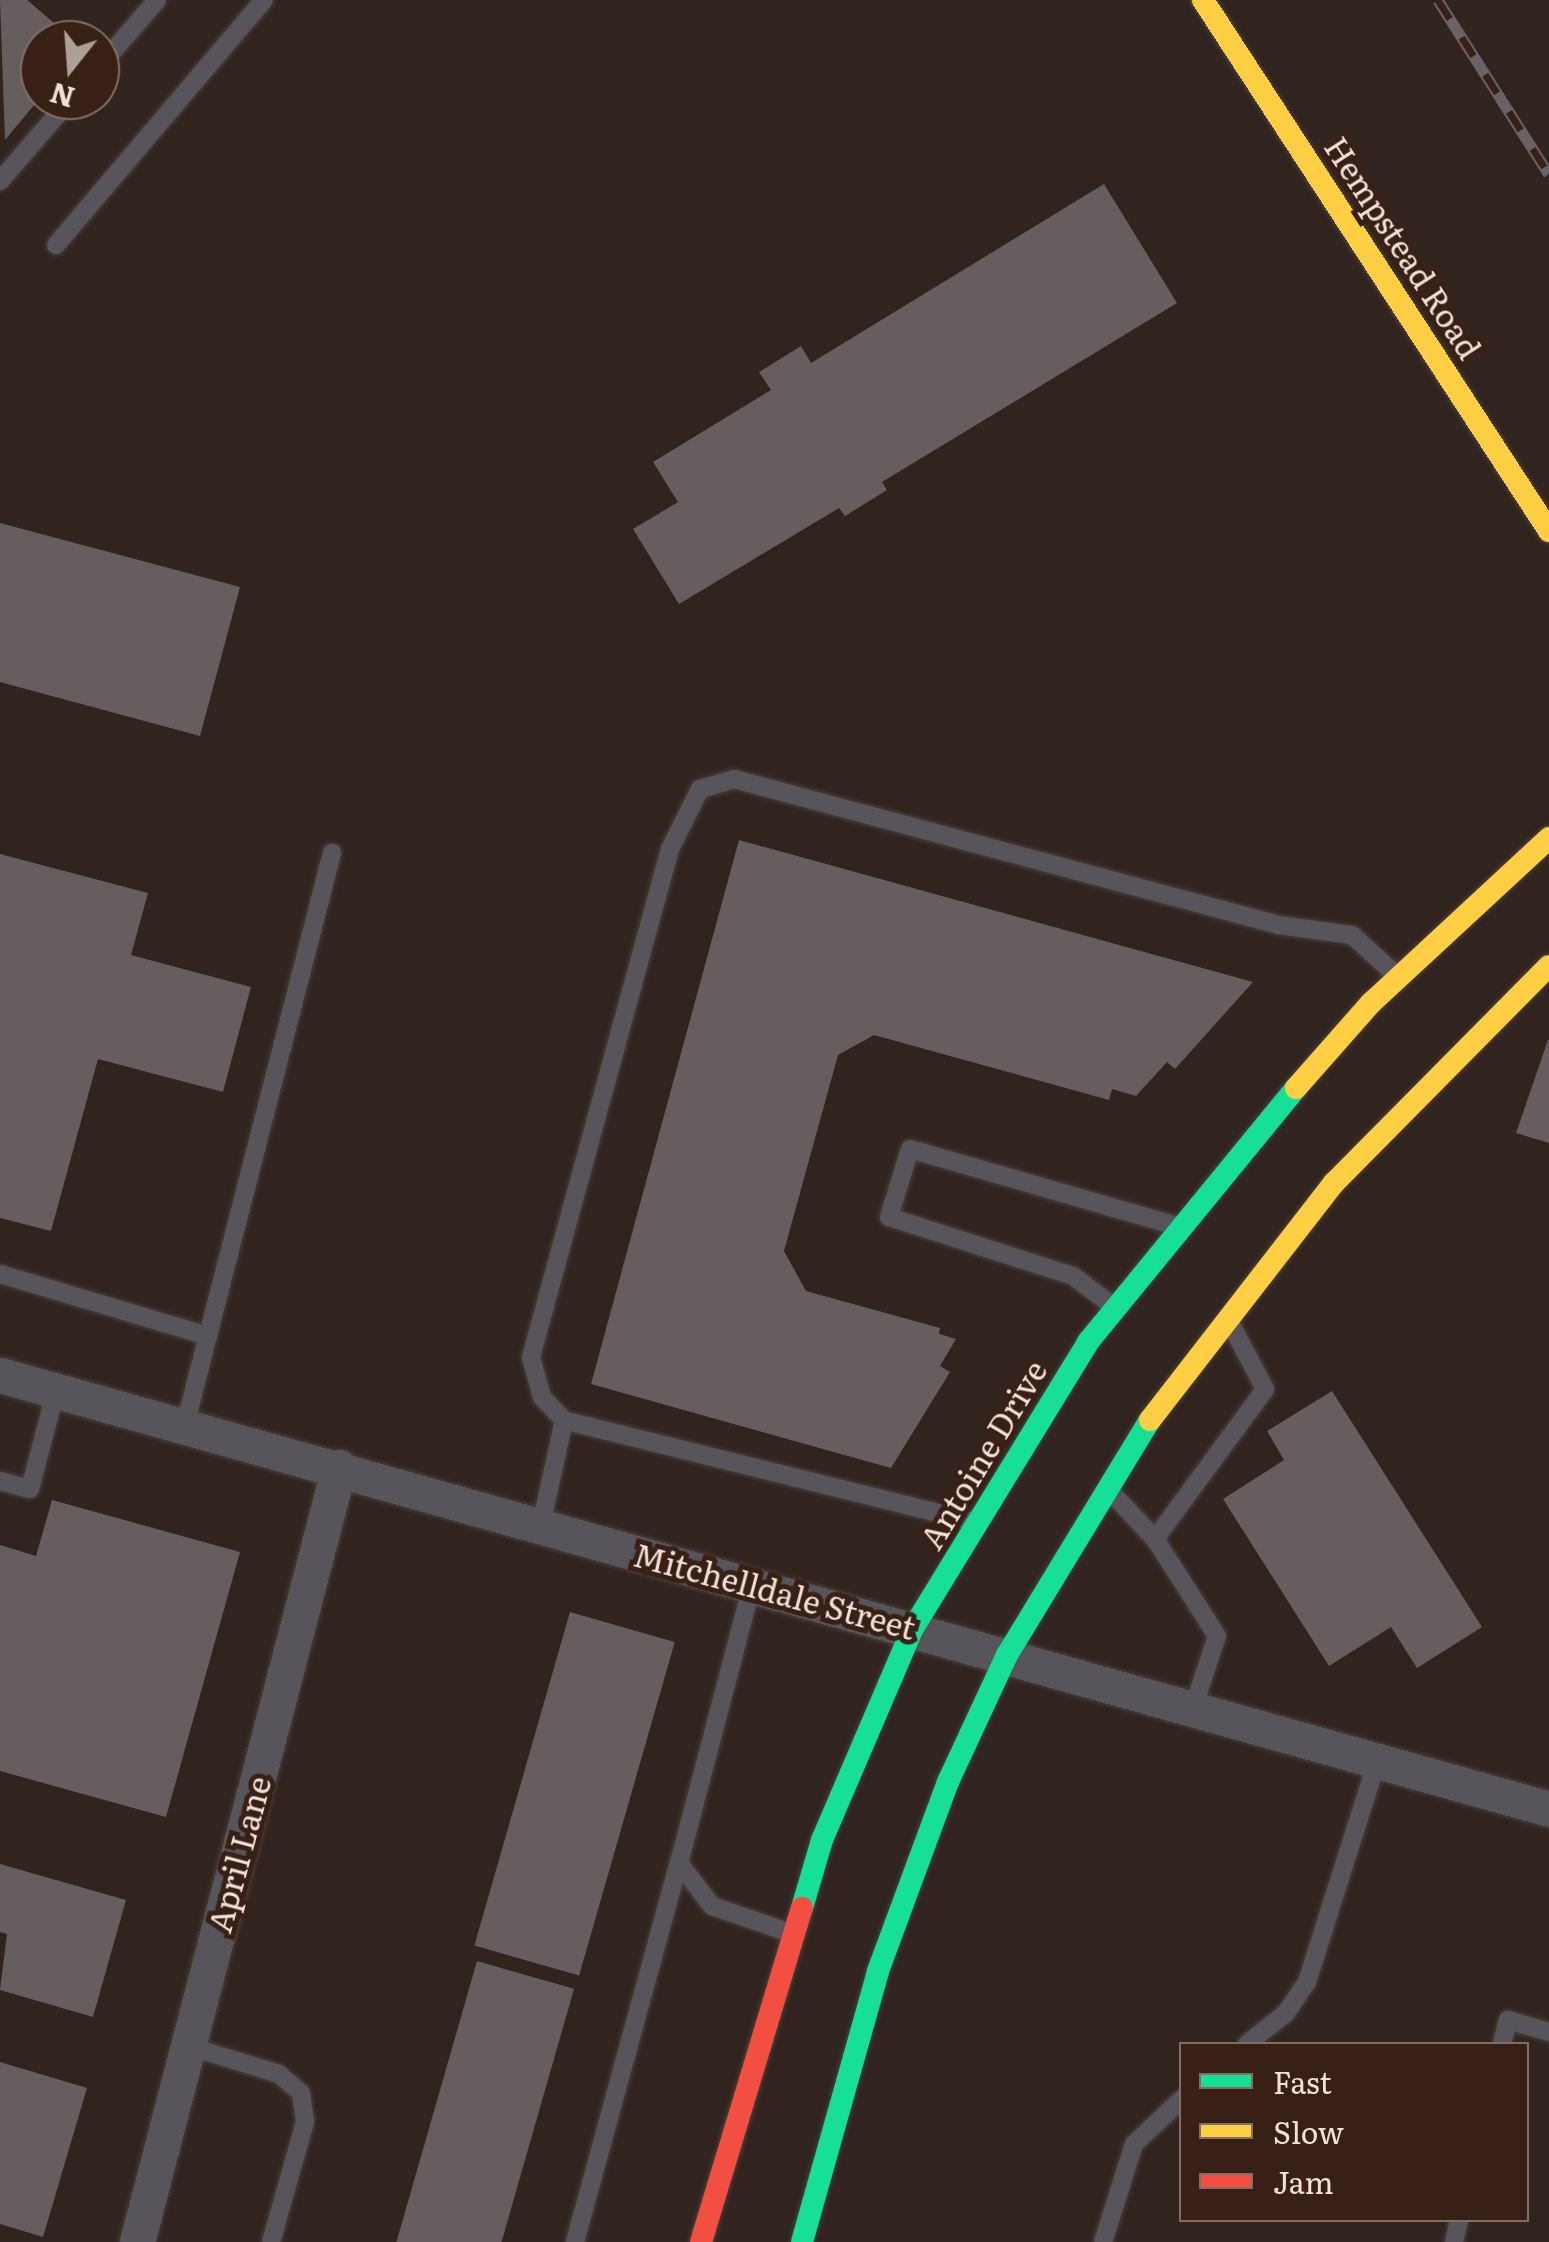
<!DOCTYPE html>
<style>
body{margin:0}
#map{position:relative;width:1549px;height:2242px;overflow:hidden;background:#31241f;font-family:Literata,serif}
div>[style]{position:absolute}
[style*='--x']{left:calc(var(--x)*1px);top:calc(var(--y)*1px);width:calc(var(--w)*1px);rotate:calc(var(--a)*1deg)}
.building>*{inset:0;background:#665d5f;transform-origin:0 0}
.roads{filter:drop-shadow(0 0 2px #4a3f3b) drop-shadow(0 0 2px #4a3f3b)}
.lane>*{height:18px;margin:-9px;padding:0 9px;transform-origin:9px;border-radius:9px;background:#58545b}
.street>*{height:35px;margin:-17.5px;padding:0 17.5px;transform-origin:17.5px;border-radius:17.5px;background:#58545b}
.fast>*{height:22px;margin:-11px;padding:0 11px;transform-origin:11px;border-radius:11px;background:#16e098}
.slow>*{height:22px;margin:-11px;padding:0 11px;transform-origin:11px;border-radius:11px;background:#ffcf43}
.jam>*{height:22px;margin:-11px;padding:0 11px;transform-origin:11px;border-radius:11px;background:#f24e42}
.rail>*{height:11px;margin-top:-5.5px;transform-origin:0;background:repeating-linear-gradient(90deg,#392017 0 22px,#696366 0 44px);box-sizing:border-box;border-block:2px solid #696366}
span{translate:-50% -50%;white-space:nowrap;text-align:center;line-height:1.15;-webkit-text-stroke:10px #392017;paint-order:stroke}
.street-label{font-size:32px;color:#f2e1db}
.legend{position:absolute;left:1179px;top:2042px;width:350px;height:180px;box-sizing:border-box;background:#392017;border:2px solid #836d65;margin:0;padding:12px 18px;list-style:none;font-size:30px;color:#f2e1db}
.legend li{display:flex;align-items:center;gap:20px;height:50px}
.legend b{width:50px;border:2px solid #836d65}
.north{position:absolute;left:20px;top:20px;width:100px;height:100px;box-sizing:border-box;background:#392017;border:2px solid #836d65;border-radius:50%;rotate:197deg;font-size:28px;font-weight:700;line-height:40px;text-align:center;color:#f2e1db}
.north::after{content:'';display:block;margin:auto;width:35px;height:45px;background:#ae9f99;clip-path:polygon(50% 0,100% 100%,50% 72%,0 100%)}
</style>
<div id="map">
<div class="building">
<div style="clip-path:polygon(0 0,27px 0,74px 40px,40px 40px,40px 98px,5px 140px)"></div>
<div style="clip-path:polygon(1104px 184px,1177px 303px,882px 482px,887px 490px,845px 516px,839px 508px,679px 604px,633px 529px,678px 502px,653px 462px,771px 390px,759px 372px,801px 346px,811px 363px)"></div>
<div style="clip-path:polygon(0 523px,240px 587px,200px 736px,0 682px)"></div>
<div style="clip-path:polygon(739px 840px,1253px 982px,1175px 1069px,1167px 1062px,1136px 1096px,1112px 1089px,1109px 1100px,874px 1035px,838px 1055px,784px 1251px,806px 1291px,940px 1328px,939px 1334px,956px 1339px,940px 1366px,950px 1372px,891px 1468px,591px 1384px)"></div>
<div style="clip-path:polygon(0 854px,148px 893px,131px 955px,251px 987px,223px 1092px,98px 1059px,51px 1231px,0 1218px)"></div>
<div style="clip-path:polygon(1548px 1040px,1549px 1040px,1549px 1143px,1516px 1133px)"></div>
<div style="clip-path:polygon(1332px 1391px,1482px 1627px,1417px 1668px,1391px 1627px,1329px 1666px,1223px 1499px,1284px 1460px,1267px 1431px)"></div>
<div style="clip-path:polygon(52px 1500px,240px 1552px,166px 1817px,0 1771px,0 1545px,36px 1556px)"></div>
<div style="left:570px;top:1612px;width:109px;height:347px;rotate:16deg"></div>
<div style="clip-path:polygon(0 1864px,126px 1900px,93px 2017px,0 1990px,7px 1934px,0 1932px)"></div>
<div style="left:477px;top:1961px;width:101px;height:293px;rotate:16deg"></div>
<div style="clip-path:polygon(0 2062px,87px 2088px,43px 2237px,0 2224px)"></div>
</div>
<div class="roads">
<div class="lane">
<div style="--x:100;--y:66;--w:87;--a:-49.2"></div>
<div style="--x:0;--y:181;--w:107;--a:-49.2"></div>
<div style="--x:56;--y:245;--w:321;--a:-49.7"></div>
<div style="--x:0;--y:1274;--w:217;--a:16.6"></div>
<div style="--x:1113;--y:1306;--w:50;--a:-143.1"></div>
<div style="--x:1073;--y:1276;--w:193;--a:-162.2"></div>
<div style="--x:889;--y:1217;--w:71;--a:-72.8"></div>
<div style="--x:910;--y:1149;--w:275;--a:16.1"></div>
<div style="--x:185;--y:1425;--w:591;--a:-75.59"></div>
<div style="--x:0;--y:1481;--w:31;--a:15"></div>
<div style="--x:30;--y:1489;--w:102;--a:-75.3"></div>
<div style="--x:1108;--y:1489;--w:69;--a:46.8"></div>
<div style="--x:1155;--y:1539;--w:115;--a:57.4"></div>
<div style="--x:1217;--y:1636;--w:76;--a:108.4"></div>
<div style="--x:975;--y:1522;--w:423;--a:-166.1"></div>
<div style="--x:564;--y:1420;--w:32;--a:-134"></div>
<div style="--x:542;--y:1397;--w:41;--a:-105.4"></div>
<div style="--x:531;--y:1357;--w:527;--a:-74.7"></div>
<div style="--x:670;--y:849;--w:67;--a:-63.4"></div>
<div style="--x:700;--y:789;--w:35;--a:-16"></div>
<div style="--x:734;--y:779;--w:564;--a:15"></div>
<div style="--x:1279;--y:925;--w:74;--a:7.8"></div>
<div style="--x:1352;--y:935;--w:59;--a:42.3"></div>
<div style="--x:541;--y:1525;--w:107;--a:-77.6"></div>
<div style="--x:1155;--y:1539;--w:186;--a:-53.7"></div>
<div style="--x:1265;--y:1389;--w:75;--a:-117.9"></div>
<div style="--x:752;--y:1585;--w:287;--a:104.7"></div>
<div style="--x:679;--y:1863;--w:54;--a:52.5"></div>
<div style="--x:712;--y:1906;--w:83;--a:19.1"></div>
<div style="--x:1247;--y:2044;--w:50;--a:-38.5"></div>
<div style="--x:1286;--y:2013;--w:37;--a:-56"></div>
<div style="--x:1307;--y:1982;--w:232;--a:-72.4"></div>
<div style="--x:1502;--y:2044;--w:25;--a:-76"></div>
<div style="--x:1508;--y:2020;--w:43;--a:16.3"></div>
<div style="--x:188;--y:2046;--w:95;--a:17.1"></div>
<div style="--x:279;--y:2074;--w:29;--a:41"></div>
<div style="--x:301;--y:2093;--w:29;--a:82"></div>
<div style="--x:305;--y:2122;--w:125;--a:105.8"></div>
<div style="--x:575;--y:2242;--w:393;--a:-74.7"></div>
<div style="--x:1103;--y:2242;--w:103;--a:-72.4"></div>
<div style="--x:1134;--y:2144;--w:66;--a:-43.2"></div>
<div style="--x:1454;--y:2242;--w:23;--a:-77"></div>
</div>
<div class="street">
<div style="--x:0;--y:1375;--w:1609;--a:15.65"></div>
<div style="--x:137;--y:2242;--w:801;--a:-75.39"></div>
</div>
<div class="fast">
<div style="--x:802;--y:1908;--w:71;--a:-73.6"></div>
<div style="--x:822;--y:1840;--w:231;--a:-66.8"></div>
<div style="--x:913;--y:1628;--w:335;--a:-58.5"></div>
<div style="--x:1088;--y:1342;--w:328;--a:-50.7"></div>
<div style="--x:802;--y:2242;--w:281;--a:-74.3"></div>
<div style="--x:878;--y:1971;--w:202;--a:-69.7"></div>
<div style="--x:948;--y:1782;--w:140;--a:-65.1"></div>
<div style="--x:1007;--y:1655;--w:275;--a:-58.7"></div>
</div>
<div class="slow">
<div style="--x:1203;--y:0;--w:634;--a:56.91"></div>
<div style="--x:1296;--y:1088;--w:113;--a:-48.6"></div>
<div style="--x:1371;--y:1003;--w:243;--a:-42.8"></div>
<div style="--x:1150;--y:1420;--w:300;--a:-52.2"></div>
<div style="--x:1334;--y:1183;--w:305;--a:-45.3"></div>
</div>
<div class="jam">
<div style="--x:701;--y:2242;--w:349;--a:-73.2"></div>
</div>
</div>
<div class="rail">
<div style="--x:1438;--y:0;--w:206;--a:57.5"></div>
</div>
<div class="street-label">
<span style="left:1404px;top:247px;rotate:57deg">Hempstead Road</span>
<span style="left:982px;top:1454px;rotate:-59deg">Antoine Drive</span>
<span style="left:775px;top:1590px;rotate:15deg">Mitchelldale Street</span>
<span style="left:238px;top:1854px;rotate:-75deg">April Lane</span>
</div>
<ul class="legend">
<li><b style="height:12px;background:#16e098"></b>Fast</li>
<li><b style="height:12px;background:#ffcf43"></b>Slow</li>
<li><b style="height:12px;background:#f24e42"></b>Jam</li>
</ul>
<div class="north">N</div>
</div>
